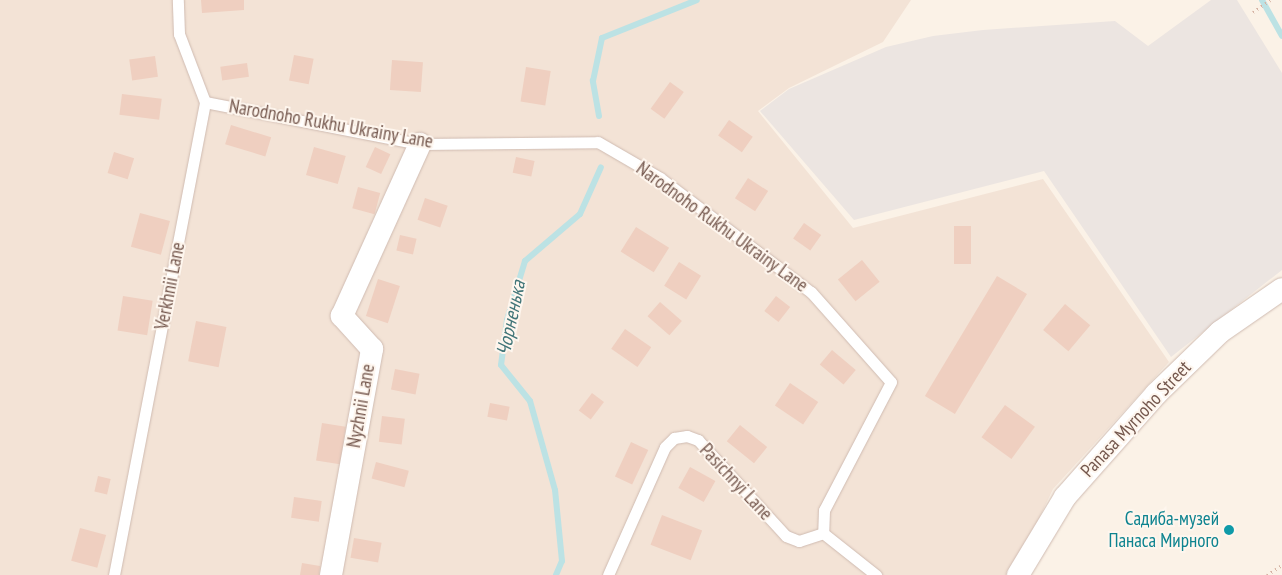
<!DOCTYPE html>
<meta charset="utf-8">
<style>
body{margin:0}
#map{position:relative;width:1282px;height:575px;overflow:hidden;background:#fbf2e7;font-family:"PT Sans Narrow",sans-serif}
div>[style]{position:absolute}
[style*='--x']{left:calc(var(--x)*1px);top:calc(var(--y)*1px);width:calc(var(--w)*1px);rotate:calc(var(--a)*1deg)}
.residential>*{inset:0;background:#f3e3d6}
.industrial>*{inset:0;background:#ece5e1}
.stream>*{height:6px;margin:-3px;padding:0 3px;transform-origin:3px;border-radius:3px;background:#bce2e4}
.building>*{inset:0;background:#efcfc0;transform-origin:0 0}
.path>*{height:3px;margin-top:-1.5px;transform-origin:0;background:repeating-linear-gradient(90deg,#d5b2a3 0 1px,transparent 0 5px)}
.roads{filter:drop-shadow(0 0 1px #cfbbb1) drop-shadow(0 0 1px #cfbbb1)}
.lane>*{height:11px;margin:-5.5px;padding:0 5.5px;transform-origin:5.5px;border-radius:5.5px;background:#fff}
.street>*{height:22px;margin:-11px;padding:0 11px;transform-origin:11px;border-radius:11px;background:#fff}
.dots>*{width:14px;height:14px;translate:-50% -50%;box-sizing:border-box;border:2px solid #fef6ee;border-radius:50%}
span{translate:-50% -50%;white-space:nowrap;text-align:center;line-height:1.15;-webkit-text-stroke:4px #fef6ee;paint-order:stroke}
.street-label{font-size:19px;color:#74574d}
.culture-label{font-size:19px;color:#0d838f}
.right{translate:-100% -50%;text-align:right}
.water-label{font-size:20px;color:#417578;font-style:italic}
</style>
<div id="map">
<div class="residential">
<div style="clip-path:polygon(0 0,911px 0,883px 42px,789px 88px,758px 111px,853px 228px,1043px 179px,1169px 362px,1053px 489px,1012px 575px,0 575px)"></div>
</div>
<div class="industrial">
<div style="clip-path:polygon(1211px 0,1237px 0,1282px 73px,1282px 270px,1171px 357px,1044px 171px,854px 220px,760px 111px,789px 89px,886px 47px,933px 36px,983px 30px,1115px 21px,1148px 46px)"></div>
</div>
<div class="stream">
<div style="--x:1262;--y:0;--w:41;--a:60.9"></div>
<div style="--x:599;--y:116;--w:36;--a:-100"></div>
<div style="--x:593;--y:81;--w:44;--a:-78.2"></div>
<div style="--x:602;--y:38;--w:102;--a:-21.8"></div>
<div style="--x:556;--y:575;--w:15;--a:-67"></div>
<div style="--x:562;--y:561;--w:71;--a:-95.6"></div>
<div style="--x:555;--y:490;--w:92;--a:-105.7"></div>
<div style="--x:530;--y:401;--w:46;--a:-128.9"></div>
<div style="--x:501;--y:365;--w:45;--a:-82.4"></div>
<div style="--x:507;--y:320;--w:62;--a:-73"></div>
<div style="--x:525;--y:261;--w:72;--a:-40.5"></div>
<div style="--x:580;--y:214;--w:51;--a:-65.9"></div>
</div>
<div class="building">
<div style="clip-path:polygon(201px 0,244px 0,244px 10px,202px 13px)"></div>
<div style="left:294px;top:55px;width:20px;height:26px;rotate:11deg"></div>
<div style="left:155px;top:56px;width:21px;height:26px;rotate:82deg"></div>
<div style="left:392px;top:60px;width:31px;height:30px;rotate:4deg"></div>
<div style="left:247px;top:63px;width:14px;height:27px;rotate:82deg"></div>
<div style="left:526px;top:67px;width:25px;height:35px;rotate:9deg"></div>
<div style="left:670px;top:82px;width:17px;height:33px;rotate:36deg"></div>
<div style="left:122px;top:94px;width:40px;height:21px;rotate:7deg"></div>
<div style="left:729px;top:120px;width:29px;height:19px;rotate:35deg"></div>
<div style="left:231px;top:125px;width:42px;height:20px;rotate:17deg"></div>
<div style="left:314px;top:147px;width:33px;height:29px;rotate:16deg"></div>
<div style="left:375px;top:147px;width:17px;height:22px;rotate:25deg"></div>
<div style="left:114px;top:152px;width:21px;height:22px;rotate:17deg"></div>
<div style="left:516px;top:157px;width:19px;height:16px;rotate:12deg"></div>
<div style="left:748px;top:178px;width:24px;height:24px;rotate:33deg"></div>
<div style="left:358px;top:187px;width:23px;height:22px;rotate:15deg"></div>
<div style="left:425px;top:198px;width:24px;height:23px;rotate:19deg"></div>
<div style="left:140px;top:213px;width:31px;height:35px;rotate:15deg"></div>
<div style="left:804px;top:223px;width:21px;height:19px;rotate:35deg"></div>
<div style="left:954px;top:226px;width:17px;height:38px"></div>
<div style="left:636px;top:227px;width:39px;height:29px;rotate:32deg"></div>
<div style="left:400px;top:235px;width:17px;height:16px;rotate:13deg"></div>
<div style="left:862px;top:260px;width:28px;height:31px;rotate:51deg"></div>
<div style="left:679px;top:262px;width:26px;height:28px;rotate:32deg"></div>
<div style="left:997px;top:276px;width:35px;height:140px;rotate:31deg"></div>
<div style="left:378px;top:279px;width:23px;height:39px;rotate:18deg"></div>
<div style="left:123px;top:296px;width:30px;height:35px;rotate:9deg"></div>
<div style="left:776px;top:296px;width:18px;height:19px;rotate:38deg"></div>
<div style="left:660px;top:302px;width:29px;height:19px;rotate:41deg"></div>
<div style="left:1065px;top:304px;width:33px;height:34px;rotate:40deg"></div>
<div style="left:196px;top:321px;width:31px;height:41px;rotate:11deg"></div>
<div style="left:625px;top:329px;width:32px;height:24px;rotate:35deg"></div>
<div style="left:832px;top:350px;width:31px;height:19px;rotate:40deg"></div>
<div style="left:395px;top:369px;width:25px;height:21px;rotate:11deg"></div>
<div style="left:790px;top:383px;width:34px;height:27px;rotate:34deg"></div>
<div style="left:592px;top:393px;width:15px;height:22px;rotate:37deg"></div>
<div style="left:490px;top:403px;width:20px;height:14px;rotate:11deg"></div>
<div style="left:1005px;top:405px;width:37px;height:40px;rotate:36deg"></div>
<div style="left:382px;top:416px;width:23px;height:26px;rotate:7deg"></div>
<div style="left:322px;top:423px;width:24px;height:38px;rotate:9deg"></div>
<div style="left:740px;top:425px;width:35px;height:21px;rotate:39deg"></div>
<div style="left:631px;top:442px;width:19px;height:38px;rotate:25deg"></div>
<div style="left:376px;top:462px;width:34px;height:17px;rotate:15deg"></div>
<div style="left:690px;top:467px;width:29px;height:24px;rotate:29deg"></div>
<div style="left:98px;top:476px;width:13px;height:16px;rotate:13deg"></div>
<div style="left:294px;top:497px;width:28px;height:21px;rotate:8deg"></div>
<div style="left:662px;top:515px;width:43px;height:32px;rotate:21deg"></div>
<div style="left:80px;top:528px;width:27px;height:34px;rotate:15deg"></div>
<div style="left:354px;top:538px;width:28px;height:20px;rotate:10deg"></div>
<div style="clip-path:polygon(302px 563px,320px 566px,319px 575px,300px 575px)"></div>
</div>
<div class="path">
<div style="--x:1253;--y:12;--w:21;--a:-35"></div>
<div style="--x:1267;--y:575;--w:18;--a:-34"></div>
</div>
<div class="roads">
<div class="lane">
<div style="--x:205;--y:102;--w:219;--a:11.1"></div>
<div style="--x:420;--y:144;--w:178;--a:-0.6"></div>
<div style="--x:598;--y:142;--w:72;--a:30.1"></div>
<div style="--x:660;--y:178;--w:189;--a:37.1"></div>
<div style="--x:811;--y:292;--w:120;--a:48.4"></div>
<div style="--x:891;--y:382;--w:144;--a:117.6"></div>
<div style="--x:824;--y:510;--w:23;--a:92"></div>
<div style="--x:823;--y:533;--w:68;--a:38.4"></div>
<div style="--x:114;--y:575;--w:482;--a:-79.1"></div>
<div style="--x:205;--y:102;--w:73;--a:-110.9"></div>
<div style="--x:179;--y:34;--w:34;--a:-92"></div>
<div style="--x:608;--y:575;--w:140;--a:-66"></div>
<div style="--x:665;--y:447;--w:13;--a:-45"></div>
<div style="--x:674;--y:438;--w:13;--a:-9"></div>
<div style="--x:687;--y:436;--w:12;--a:20"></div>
<div style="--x:698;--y:440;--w:130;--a:47.5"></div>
<div style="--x:786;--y:536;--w:14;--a:21"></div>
<div style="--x:799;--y:541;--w:25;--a:-18"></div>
</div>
<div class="street">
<div style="--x:331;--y:575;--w:230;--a:-79.7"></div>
<div style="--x:372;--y:349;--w:45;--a:-132.3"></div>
<div style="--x:342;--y:316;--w:189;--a:-65.6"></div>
<div style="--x:1018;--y:575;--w:91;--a:-58.9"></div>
<div style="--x:1065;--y:497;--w:137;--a:-48.5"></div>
<div style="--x:1156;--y:394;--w:89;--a:-44.1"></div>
<div style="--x:1220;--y:332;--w:75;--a:-34.7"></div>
</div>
</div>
<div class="dots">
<div style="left:1229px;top:530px;background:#0f9aa8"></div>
</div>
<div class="street-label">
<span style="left:331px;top:124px;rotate:10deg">Narodnoho Rukhu Ukrainy Lane</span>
<span style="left:722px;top:227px;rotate:36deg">Narodnoho Rukhu Ukrainy Lane</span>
<span style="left:170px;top:286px;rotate:-79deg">Verkhnii Lane</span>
<span style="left:361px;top:406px;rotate:-80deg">Nyzhnii Lane</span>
<span style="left:1136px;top:419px;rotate:-47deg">Panasa Myrnoho Street</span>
<span style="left:736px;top:482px;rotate:47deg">Pasichnyi Lane</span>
</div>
<div class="culture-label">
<span class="right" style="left:1219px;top:530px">Садиба-музей<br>Панаса Мирного</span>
</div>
<div class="water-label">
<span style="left:511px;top:318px;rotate:-78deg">Чорненька</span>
</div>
</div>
